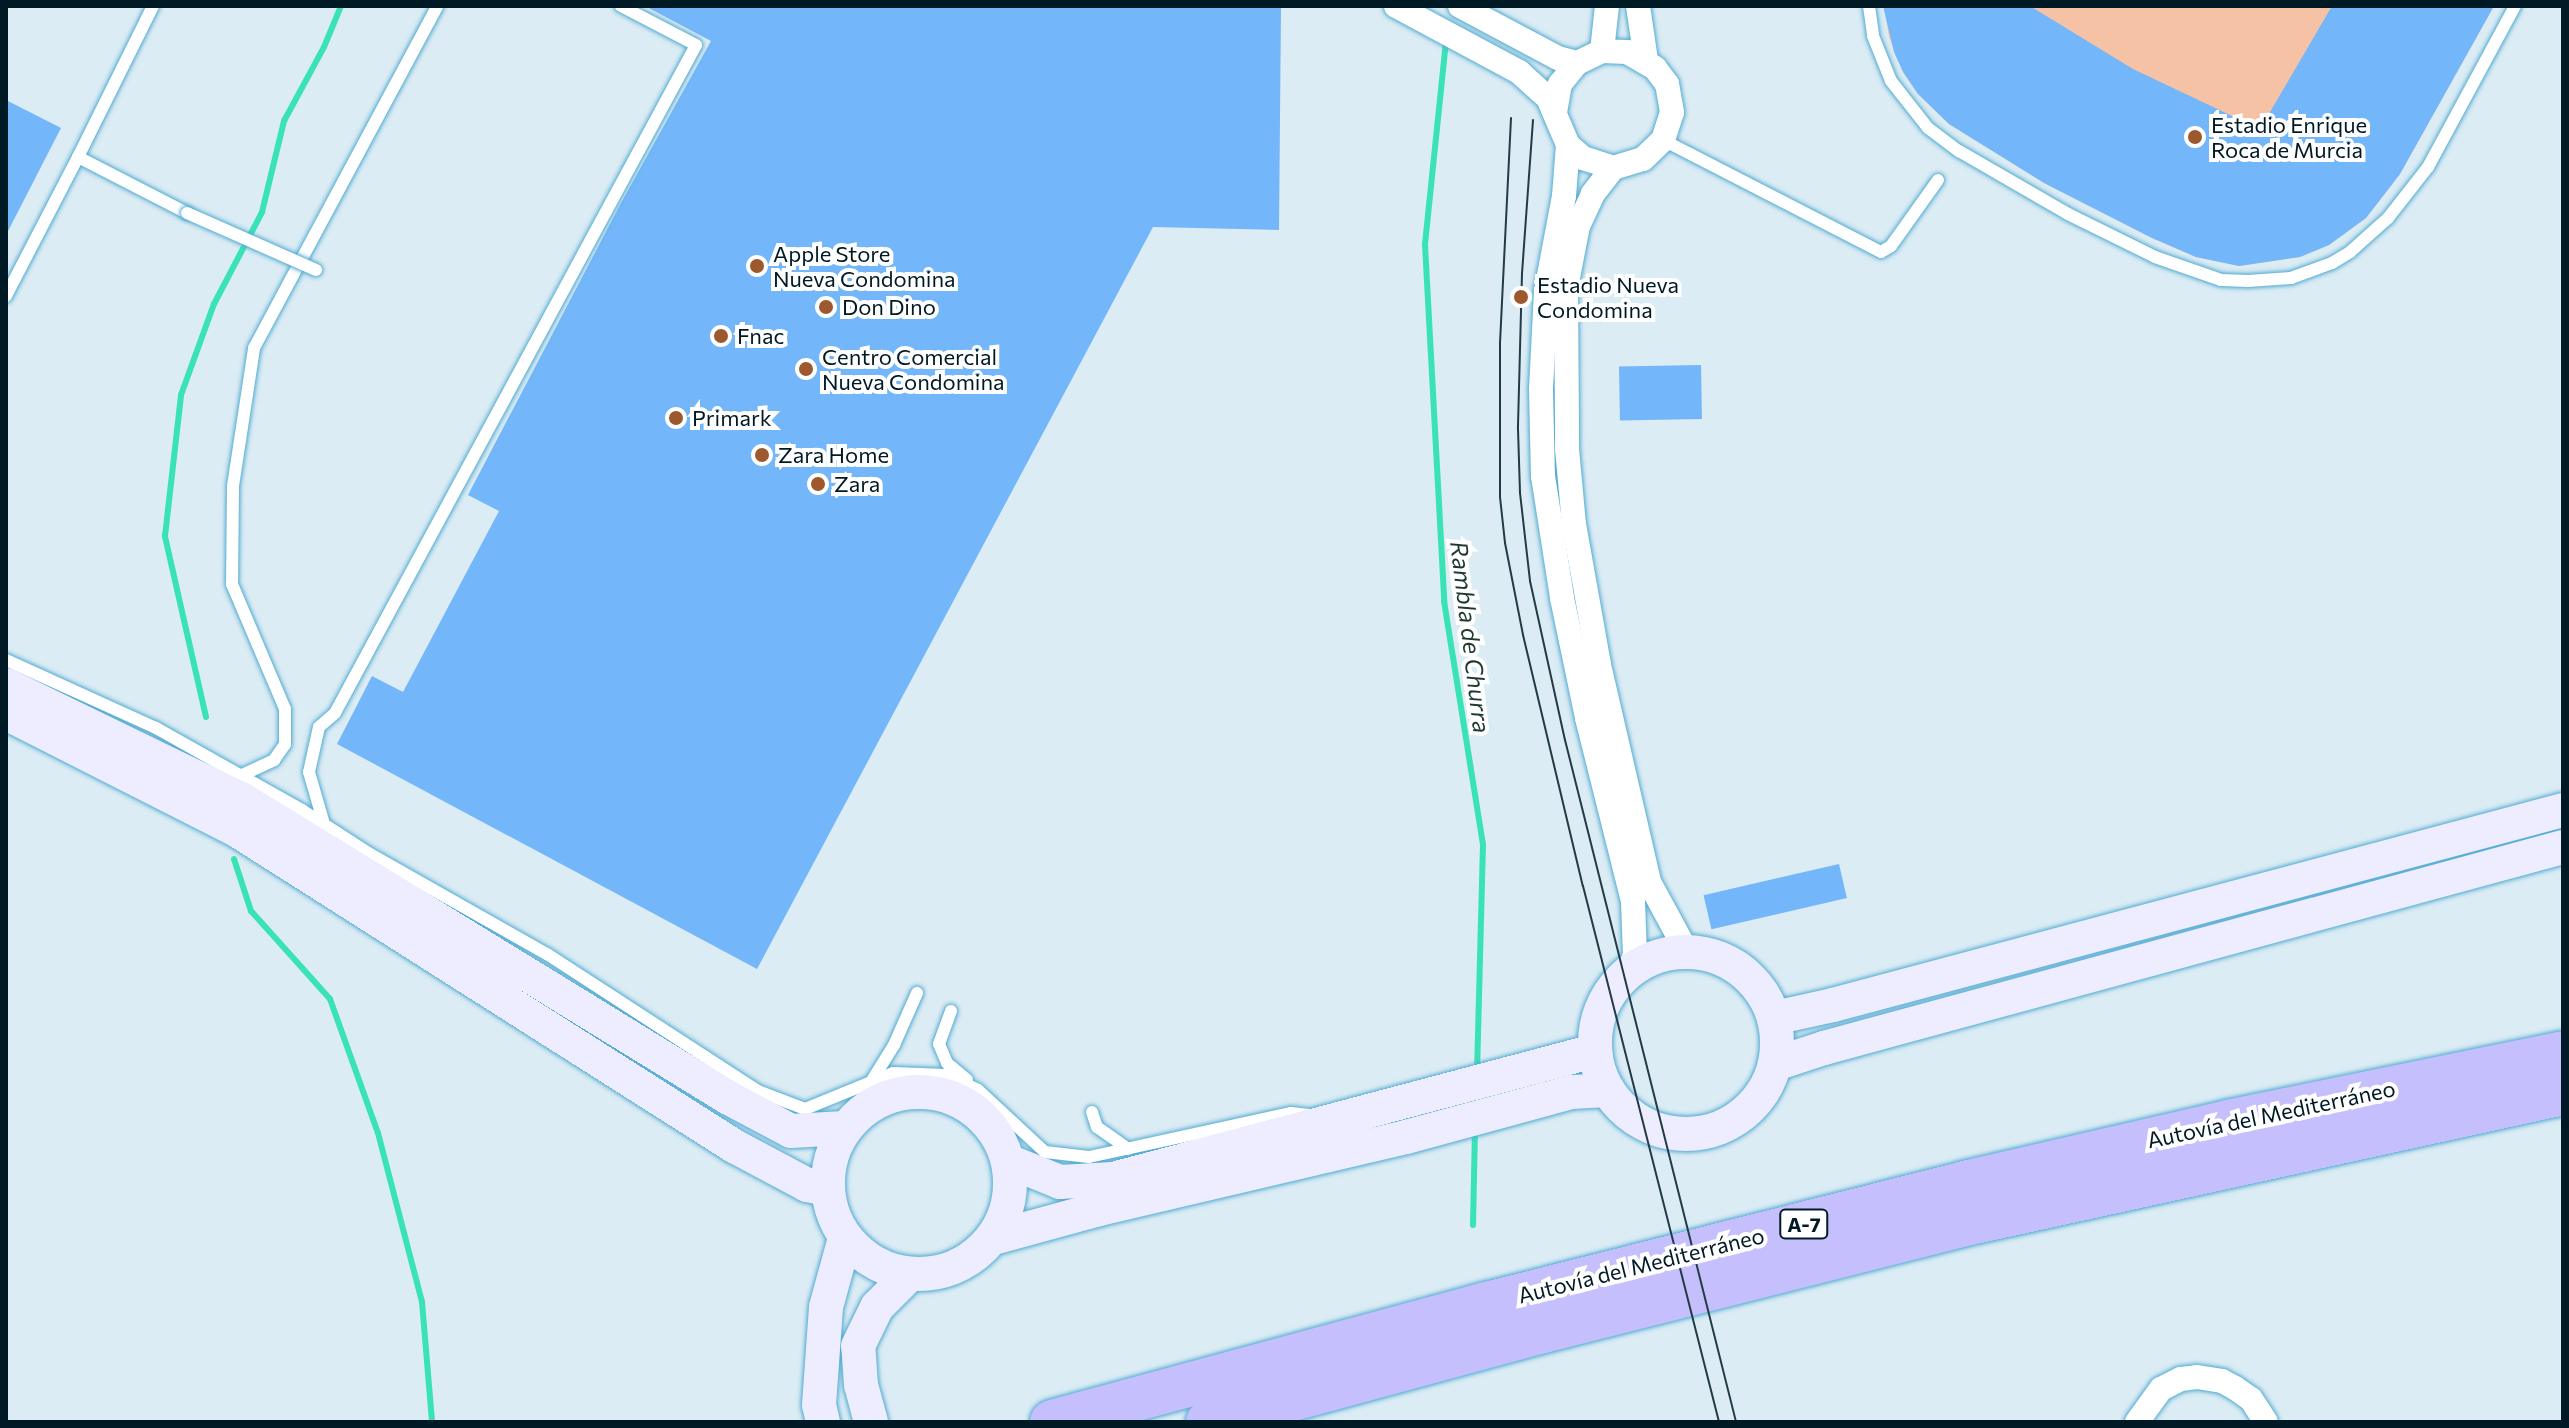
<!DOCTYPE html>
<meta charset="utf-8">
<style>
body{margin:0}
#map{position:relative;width:2569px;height:1428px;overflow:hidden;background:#dbecf4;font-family:Commissioner,sans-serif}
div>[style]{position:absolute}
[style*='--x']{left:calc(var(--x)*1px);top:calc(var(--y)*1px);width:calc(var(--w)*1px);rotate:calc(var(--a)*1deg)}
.green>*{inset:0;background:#f5c2a6}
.stream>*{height:6px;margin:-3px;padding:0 3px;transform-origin:3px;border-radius:3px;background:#3ae3b5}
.building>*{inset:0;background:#73b6f9;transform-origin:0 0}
.roads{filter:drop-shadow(0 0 2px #52abd2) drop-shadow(0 0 2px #52abd2)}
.lane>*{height:12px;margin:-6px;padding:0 6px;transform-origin:6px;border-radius:6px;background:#fff}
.street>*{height:24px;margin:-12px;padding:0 12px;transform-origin:12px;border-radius:12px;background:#fff}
.secondary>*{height:34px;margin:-17px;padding:0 17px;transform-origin:17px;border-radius:17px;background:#eeecff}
.secondary>.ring{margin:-17px;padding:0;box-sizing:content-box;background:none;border:34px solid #eeecff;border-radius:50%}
.highway>*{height:44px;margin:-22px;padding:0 22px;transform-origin:22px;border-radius:22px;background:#c6bffe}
.tram>*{height:2px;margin:-1px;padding:0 1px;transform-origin:1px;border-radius:1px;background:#233b46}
.bridges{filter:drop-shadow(0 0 2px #52abd2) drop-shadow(0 0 2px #52abd2)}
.lane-bridge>*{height:12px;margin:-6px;padding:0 6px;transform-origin:6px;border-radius:6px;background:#fff}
.dots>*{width:22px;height:22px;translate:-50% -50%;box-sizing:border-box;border:4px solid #fff;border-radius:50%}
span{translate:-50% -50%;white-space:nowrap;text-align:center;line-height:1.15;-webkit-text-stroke:8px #fff;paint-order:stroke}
.shield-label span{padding:2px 6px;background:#fff;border:2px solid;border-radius:6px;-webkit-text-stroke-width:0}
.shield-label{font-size:20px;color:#001a25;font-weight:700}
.poi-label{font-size:22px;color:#001a25}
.left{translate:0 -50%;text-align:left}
.street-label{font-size:22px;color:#001a25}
.water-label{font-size:24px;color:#1f3930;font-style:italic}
.frame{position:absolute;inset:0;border:8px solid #001a25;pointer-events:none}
</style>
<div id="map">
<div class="green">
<div style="clip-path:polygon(1884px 6px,2494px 6px,2400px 174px,2366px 218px,2329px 245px,2300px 257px,2239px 266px,2196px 257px,2152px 238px,2044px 183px,1949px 124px,1918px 94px,1903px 72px,1889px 37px)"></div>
</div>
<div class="stream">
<div style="--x:1446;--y:41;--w:205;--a:95.9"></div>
<div style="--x:1425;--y:245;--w:357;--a:86.9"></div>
<div style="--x:1444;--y:601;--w:246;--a:80.9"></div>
<div style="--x:1483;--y:844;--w:226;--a:91.5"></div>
<div style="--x:206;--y:717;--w:186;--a:-102.8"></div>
<div style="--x:165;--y:536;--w:142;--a:-83.5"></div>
<div style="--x:181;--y:395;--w:97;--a:-70.1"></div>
<div style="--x:214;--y:304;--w:104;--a:-62.4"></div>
<div style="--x:262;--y:212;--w:94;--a:-76.4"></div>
<div style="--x:284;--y:121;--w:84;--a:-61.6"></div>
<div style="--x:324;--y:47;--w:44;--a:-67.5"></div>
<div style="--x:234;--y:859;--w:55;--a:71.9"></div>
<div style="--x:251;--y:911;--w:118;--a:48.1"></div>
<div style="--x:330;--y:999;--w:142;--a:70.3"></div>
<div style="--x:378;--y:1133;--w:175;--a:75.4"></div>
<div style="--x:422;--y:1302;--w:120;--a:85.2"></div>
<div style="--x:1473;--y:1225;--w:96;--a:-88.8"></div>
</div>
<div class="building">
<div style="clip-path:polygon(645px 6px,1281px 6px,1279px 230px,1153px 227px,757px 969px,337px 744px,372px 676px,403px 692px,499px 511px,468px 495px,621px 203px,711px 41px)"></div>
<div style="clip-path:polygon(1883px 6px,2030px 6px,2133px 69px,2249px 124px,2259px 122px,2270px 112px,2332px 6px,2494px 6px,2400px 174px,2366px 218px,2329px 245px,2300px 257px,2239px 266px,2196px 257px,2152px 238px,2044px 183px,1949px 124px,1918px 94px,1903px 72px,1894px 52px)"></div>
<div style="clip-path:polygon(6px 100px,61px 128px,6px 235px)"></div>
<div style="left:1701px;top:365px;width:54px;height:82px;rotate:89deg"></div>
<div style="left:1839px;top:864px;width:35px;height:139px;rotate:77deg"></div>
</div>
<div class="roads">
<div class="lane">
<div style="--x:153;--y:6;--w:169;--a:116.4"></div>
<div style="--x:78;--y:157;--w:123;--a:27.2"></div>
<div style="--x:1869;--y:6;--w:30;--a:82"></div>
<div style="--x:1873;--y:36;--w:48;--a:68.2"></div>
<div style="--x:1891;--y:81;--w:60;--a:51.8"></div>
<div style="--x:1928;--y:128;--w:39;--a:37"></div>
<div style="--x:1959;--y:151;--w:126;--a:30"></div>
<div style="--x:2068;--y:214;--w:97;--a:26.3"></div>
<div style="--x:2155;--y:257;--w:70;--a:19.2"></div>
<div style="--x:2221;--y:280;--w:27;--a:2"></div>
<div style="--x:2248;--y:281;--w:43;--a:-4"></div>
<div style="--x:2291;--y:278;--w:44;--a:-20.1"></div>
<div style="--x:2332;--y:263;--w:21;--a:-31"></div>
<div style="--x:2350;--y:252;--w:51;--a:-41.8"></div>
<div style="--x:2388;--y:218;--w:65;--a:-51.9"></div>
<div style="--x:2428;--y:167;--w:183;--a:-61.6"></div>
<div style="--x:1663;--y:140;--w:245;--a:27.2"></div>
<div style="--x:1881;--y:252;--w:12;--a:-31"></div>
<div style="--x:1891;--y:246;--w:81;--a:-54.5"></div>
<div style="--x:6;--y:296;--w:157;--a:-62.6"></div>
<div style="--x:6;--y:660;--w:165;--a:24.4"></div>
<div style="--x:156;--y:728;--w:167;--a:29.3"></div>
<div style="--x:302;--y:810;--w:81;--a:32.9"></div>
<div style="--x:370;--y:854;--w:203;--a:29.5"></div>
<div style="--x:547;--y:954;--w:252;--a:33"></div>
<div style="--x:758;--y:1091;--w:50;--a:21"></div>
<div style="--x:805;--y:1109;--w:95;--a:-22.2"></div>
<div style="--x:893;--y:1073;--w:53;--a:2.2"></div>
<div style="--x:946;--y:1075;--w:35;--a:25"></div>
<div style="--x:978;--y:1090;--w:91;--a:42.8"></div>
<div style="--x:1045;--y:1152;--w:44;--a:6.5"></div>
<div style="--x:1089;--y:1157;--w:207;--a:-12.3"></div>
<div style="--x:1291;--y:1113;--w:18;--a:6"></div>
<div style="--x:240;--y:776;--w:38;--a:-25"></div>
<div style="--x:274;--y:760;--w:19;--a:-55"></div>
<div style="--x:285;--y:744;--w:35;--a:-90"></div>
<div style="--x:285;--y:709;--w:136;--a:-113"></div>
<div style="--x:232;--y:584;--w:98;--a:-89.4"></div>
<div style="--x:233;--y:486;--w:140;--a:-81.3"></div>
<div style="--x:254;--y:348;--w:388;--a:-61.8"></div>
<div style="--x:324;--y:824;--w:54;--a:-106.1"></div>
<div style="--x:309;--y:772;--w:46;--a:-77.5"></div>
<div style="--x:319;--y:727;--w:21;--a:-41"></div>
<div style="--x:335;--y:713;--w:759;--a:-61.61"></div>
<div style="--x:696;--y:45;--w:85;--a:-152.5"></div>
<div style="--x:951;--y:1011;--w:35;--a:110"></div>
<div style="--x:939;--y:1044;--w:21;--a:67"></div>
<div style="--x:947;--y:1063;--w:26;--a:40"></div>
<div style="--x:871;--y:1082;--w:44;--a:-58.1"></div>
<div style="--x:894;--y:1045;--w:57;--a:-66.1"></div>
<div style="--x:1092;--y:1112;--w:16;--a:72"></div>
<div style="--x:1097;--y:1127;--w:38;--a:35"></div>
</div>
<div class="street">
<div style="--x:1396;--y:6;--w:140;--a:28.2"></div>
<div style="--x:1519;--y:72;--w:39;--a:42"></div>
<div style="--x:1548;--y:98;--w:51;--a:66.9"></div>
<div style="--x:1568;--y:145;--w:20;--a:41"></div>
<div style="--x:1583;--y:158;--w:32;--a:18"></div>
<div style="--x:1613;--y:168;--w:31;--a:-17"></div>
<div style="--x:1643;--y:159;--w:28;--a:-44"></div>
<div style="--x:1663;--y:140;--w:29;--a:-72"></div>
<div style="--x:1672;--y:112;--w:28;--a:-100"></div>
<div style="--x:1667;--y:84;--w:20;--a:-127"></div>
<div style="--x:1655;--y:68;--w:32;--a:-150"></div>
<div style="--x:1627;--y:52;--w:25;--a:-178"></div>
<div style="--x:1602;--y:51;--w:28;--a:154"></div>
<div style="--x:1577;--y:63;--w:27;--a:129"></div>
<div style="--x:1560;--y:84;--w:27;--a:100"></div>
<div style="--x:1460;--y:6;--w:111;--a:28"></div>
<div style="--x:1558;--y:58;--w:20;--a:15"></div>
<div style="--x:1638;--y:6;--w:55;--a:81.6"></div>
<div style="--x:1602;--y:51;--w:45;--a:-83.7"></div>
<div style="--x:1568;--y:145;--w:51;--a:94.5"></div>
<div style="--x:1564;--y:196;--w:97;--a:100.7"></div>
<div style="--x:1546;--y:291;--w:98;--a:92.9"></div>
<div style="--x:1541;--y:389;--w:87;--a:88.7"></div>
<div style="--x:1543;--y:476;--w:123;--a:81.1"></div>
<div style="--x:1562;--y:598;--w:123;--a:78.2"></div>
<div style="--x:1587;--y:718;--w:189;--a:75.9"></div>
<div style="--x:1633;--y:901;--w:54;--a:87.9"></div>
<div style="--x:1635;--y:955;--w:19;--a:111"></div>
<div style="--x:1613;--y:168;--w:33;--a:128"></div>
<div style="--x:1593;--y:194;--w:35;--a:115"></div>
<div style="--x:1578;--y:226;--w:63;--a:101"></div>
<div style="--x:1566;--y:288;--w:161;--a:89.6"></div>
<div style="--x:1567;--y:449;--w:75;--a:84.7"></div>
<div style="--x:1574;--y:524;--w:143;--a:79.9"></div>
<div style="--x:1599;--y:665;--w:223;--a:77"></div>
<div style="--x:1649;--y:882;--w:80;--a:61.5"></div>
<div style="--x:2137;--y:1422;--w:41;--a:-54"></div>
<div style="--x:2161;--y:1389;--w:22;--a:-27"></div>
<div style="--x:2181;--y:1379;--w:16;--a:-7"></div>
<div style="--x:2197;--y:1377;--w:25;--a:9"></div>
<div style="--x:2222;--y:1381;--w:15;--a:28"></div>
<div style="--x:2235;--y:1388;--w:19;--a:35"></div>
<div style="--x:2251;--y:1399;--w:27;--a:57"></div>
</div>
<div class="secondary">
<div style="--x:6;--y:685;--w:263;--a:25.9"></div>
<div style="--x:243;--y:800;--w:568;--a:31.53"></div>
<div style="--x:727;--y:1097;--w:72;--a:28"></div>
<div style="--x:791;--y:1131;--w:54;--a:-3.2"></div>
<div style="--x:6;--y:713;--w:257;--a:26.9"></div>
<div style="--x:235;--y:829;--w:591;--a:32.43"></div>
<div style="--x:734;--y:1146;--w:83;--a:28.1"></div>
<div style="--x:807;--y:1185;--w:20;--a:11"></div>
<div class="ring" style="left:1595px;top:952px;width:148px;height:148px"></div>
<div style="--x:1774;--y:1018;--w:60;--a:-12.4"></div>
<div style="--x:1833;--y:1005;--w:756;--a:-14.96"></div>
<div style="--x:1775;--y:1064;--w:52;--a:-18.1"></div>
<div style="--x:1824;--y:1048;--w:766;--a:-15.22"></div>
<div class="ring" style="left:828px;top:1092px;width:148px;height:148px"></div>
<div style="--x:1008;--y:1161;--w:56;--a:22"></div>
<div style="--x:1060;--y:1182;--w:53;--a:-3.2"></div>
<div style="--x:1113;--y:1179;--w:499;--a:-14.9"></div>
<div style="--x:993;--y:1238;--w:110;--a:-15.3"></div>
<div style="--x:1099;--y:1209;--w:315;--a:-13.2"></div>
<div style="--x:1406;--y:1137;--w:172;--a:-15.2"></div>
<div style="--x:1572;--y:1092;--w:36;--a:-3"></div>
<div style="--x:823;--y:1422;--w:17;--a:-103"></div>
<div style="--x:819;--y:1405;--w:98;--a:-85.9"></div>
<div style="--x:826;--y:1307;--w:72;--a:-74.6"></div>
<div style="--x:871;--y:1422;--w:38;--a:-105"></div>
<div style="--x:861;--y:1385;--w:39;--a:-94"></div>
<div style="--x:858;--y:1346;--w:43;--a:-64"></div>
<div style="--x:877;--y:1307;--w:45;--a:-45"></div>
</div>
<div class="highway">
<div style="--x:1052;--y:1422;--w:451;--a:-15.2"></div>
<div style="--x:1487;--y:1304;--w:497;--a:-14.2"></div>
<div style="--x:1969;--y:1182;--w:266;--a:-13"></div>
<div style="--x:2228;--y:1122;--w:342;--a:-11.6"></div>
<div style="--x:1208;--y:1422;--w:347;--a:-15.2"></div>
<div style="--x:1543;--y:1331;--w:450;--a:-14.2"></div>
<div style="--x:1979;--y:1221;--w:598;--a:-12.36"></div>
</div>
</div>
<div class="tram">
<div style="--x:1511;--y:118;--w:227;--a:92.8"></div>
<div style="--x:1500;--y:345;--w:152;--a:90"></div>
<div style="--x:1500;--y:497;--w:46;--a:83.8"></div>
<div style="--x:1505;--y:543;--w:94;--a:78.9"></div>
<div style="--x:1523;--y:635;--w:258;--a:76.6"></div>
<div style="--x:1583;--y:886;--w:553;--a:75.76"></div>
<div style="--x:1533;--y:120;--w:153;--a:94.1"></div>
<div style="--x:1522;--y:273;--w:156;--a:91.5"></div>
<div style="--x:1518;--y:429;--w:64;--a:88.2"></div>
<div style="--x:1520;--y:493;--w:89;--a:83.5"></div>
<div style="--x:1530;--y:581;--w:163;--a:77.6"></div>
<div style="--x:1565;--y:740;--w:703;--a:75.92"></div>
</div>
<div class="bridges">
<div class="lane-bridge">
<div style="--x:187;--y:213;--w:141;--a:23.8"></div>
</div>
</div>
<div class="dots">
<div style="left:2195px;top:137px;background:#9d582d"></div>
<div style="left:757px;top:266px;background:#9d582d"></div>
<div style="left:1521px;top:297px;background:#9d582d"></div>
<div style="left:826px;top:307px;background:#9d582d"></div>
<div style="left:721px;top:336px;background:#9d582d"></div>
<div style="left:806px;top:369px;background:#9d582d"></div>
<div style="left:676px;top:418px;background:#9d582d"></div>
<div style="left:762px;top:455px;background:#9d582d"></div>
<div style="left:818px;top:484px;background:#9d582d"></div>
</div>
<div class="shield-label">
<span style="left:1804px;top:1224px">A-7</span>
</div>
<div class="poi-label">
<span class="left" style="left:2211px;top:137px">Estadio Enrique<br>Roca de Murcia</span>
<span class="left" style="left:773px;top:266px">Apple Store<br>Nueva Condomina</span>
<span class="left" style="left:1537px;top:297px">Estadio Nueva<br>Condomina</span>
<span class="left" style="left:842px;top:307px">Don Dino</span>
<span class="left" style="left:737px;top:336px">Fnac</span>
<span class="left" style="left:822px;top:369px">Centro Comercial<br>Nueva Condomina</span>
<span class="left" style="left:692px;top:418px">Primark</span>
<span class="left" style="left:778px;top:455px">Zara Home</span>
<span class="left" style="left:834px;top:484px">Zara</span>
</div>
<div class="street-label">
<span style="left:2271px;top:1114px;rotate:-12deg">Autovía del Mediterráneo</span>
<span style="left:1641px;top:1265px;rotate:-14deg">Autovía del Mediterráneo</span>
</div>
<div class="water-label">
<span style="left:1471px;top:637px;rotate:83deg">Rambla de Churra</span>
</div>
<div class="frame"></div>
</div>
